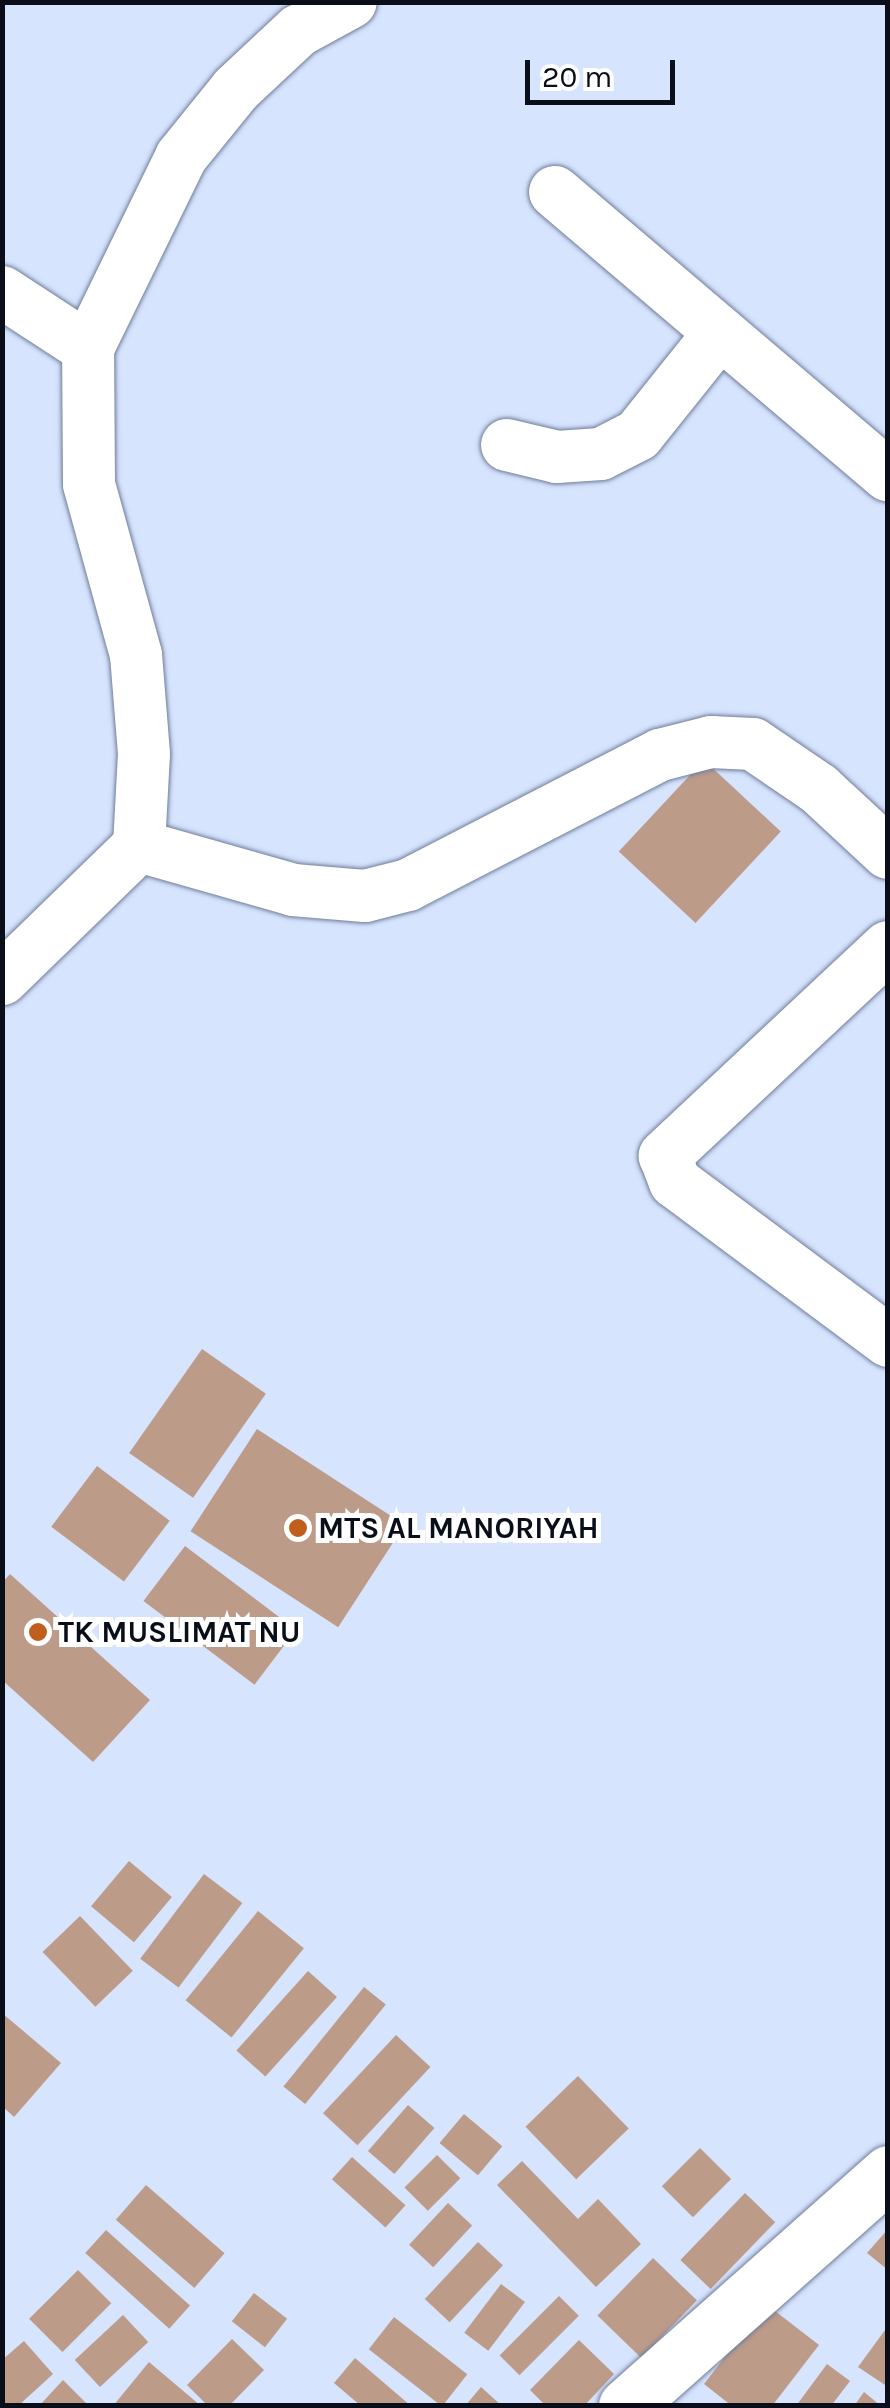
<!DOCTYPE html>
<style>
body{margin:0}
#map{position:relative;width:890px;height:2408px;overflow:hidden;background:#d6e4fe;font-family:Karla,sans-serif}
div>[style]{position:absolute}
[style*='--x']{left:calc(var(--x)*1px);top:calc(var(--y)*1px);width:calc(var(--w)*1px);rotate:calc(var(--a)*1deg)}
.building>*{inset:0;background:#bd9b89;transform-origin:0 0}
.roads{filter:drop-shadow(0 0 2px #6f7d9a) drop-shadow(0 0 2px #6f7d9a)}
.street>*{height:52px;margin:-26px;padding:0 26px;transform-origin:26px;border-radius:26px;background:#fff}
.secondary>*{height:55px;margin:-27.5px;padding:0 27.5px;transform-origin:27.5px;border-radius:27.5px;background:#fff}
.dots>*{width:28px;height:28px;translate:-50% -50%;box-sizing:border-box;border:5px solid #fff;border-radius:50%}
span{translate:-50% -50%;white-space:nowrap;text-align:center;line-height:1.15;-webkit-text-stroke:10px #fff;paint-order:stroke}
.poi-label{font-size:30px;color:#090e19;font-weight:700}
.left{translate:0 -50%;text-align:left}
.frame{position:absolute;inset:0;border:5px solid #090e19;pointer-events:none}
.scale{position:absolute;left:525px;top:60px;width:150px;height:45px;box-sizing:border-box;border:5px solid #090e19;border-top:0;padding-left:12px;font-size:30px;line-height:35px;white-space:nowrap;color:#090e19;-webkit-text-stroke:8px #fff;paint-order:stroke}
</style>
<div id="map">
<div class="building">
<div style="left:704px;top:760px;width:105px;height:125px;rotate:43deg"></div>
<div style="left:202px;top:1349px;width:78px;height:127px;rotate:35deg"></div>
<div style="left:257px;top:1429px;width:176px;height:122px;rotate:33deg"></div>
<div style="left:97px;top:1466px;width:91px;height:76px;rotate:37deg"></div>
<div style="left:185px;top:1546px;width:139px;height:69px;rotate:37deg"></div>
<div style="clip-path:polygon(10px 1574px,150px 1700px,93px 1762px,2px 1680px,2px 1583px)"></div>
<div style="left:129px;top:1861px;width:56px;height:59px;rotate:40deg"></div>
<div style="left:204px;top:1874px;width:48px;height:106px;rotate:37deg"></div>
<div style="left:258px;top:1911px;width:59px;height:115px;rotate:39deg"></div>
<div style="left:80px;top:1916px;width:76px;height:52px;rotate:46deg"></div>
<div style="left:308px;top:1971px;width:39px;height:107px;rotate:42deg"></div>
<div style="left:364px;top:1987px;width:28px;height:128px;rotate:39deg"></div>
<div style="clip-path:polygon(2px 2013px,61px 2063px,14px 2117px,2px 2106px)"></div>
<div style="left:396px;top:2035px;width:47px;height:107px;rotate:43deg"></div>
<div style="left:578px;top:2076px;width:73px;height:73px;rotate:46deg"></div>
<div style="left:408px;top:2105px;width:35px;height:61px;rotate:41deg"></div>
<div style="left:464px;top:2114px;width:50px;height:38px;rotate:40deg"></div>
<div style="left:700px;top:2148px;width:44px;height:54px;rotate:45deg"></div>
<div style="left:437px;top:2155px;width:33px;height:46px;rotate:45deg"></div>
<div style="left:352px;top:2157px;width:72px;height:30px;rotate:42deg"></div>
<div style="clip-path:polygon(522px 2161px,578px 2219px,598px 2199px,641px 2244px,596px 2287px,497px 2185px)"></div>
<div style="left:146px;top:2185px;width:104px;height:46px;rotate:41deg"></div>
<div style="left:745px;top:2193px;width:42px;height:93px;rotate:44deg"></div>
<div style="left:448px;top:2203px;width:33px;height:57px;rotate:43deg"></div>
<div style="clip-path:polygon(888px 2229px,888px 2270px,867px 2253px)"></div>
<div style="left:106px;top:2230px;width:113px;height:31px;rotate:42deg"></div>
<div style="left:478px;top:2242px;width:34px;height:78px;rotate:43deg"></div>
<div style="left:653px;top:2258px;width:61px;height:80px;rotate:44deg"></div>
<div style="left:78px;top:2270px;width:47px;height:69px;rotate:45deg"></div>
<div style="left:501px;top:2284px;width:30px;height:61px;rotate:37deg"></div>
<div style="left:254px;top:2293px;width:42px;height:36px;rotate:38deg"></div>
<div style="left:559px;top:2296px;width:28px;height:84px;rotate:45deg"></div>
<div style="clip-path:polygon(766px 2304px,819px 2345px,772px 2406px,732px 2406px,704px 2384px)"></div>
<div style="left:123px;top:2315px;width:37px;height:66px;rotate:47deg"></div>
<div style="left:394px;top:2317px;width:93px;height:41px;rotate:38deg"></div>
<div style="clip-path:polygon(888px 2326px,888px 2387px,858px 2367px)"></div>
<div style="clip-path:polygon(232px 2339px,264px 2370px,229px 2406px,208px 2406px,187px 2385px)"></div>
<div style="clip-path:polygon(579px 2340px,614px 2374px,584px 2406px,546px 2406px,530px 2390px)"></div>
<div style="clip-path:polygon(24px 2341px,53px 2374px,18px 2406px,2px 2406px,2px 2360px)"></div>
<div style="clip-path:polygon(355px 2358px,411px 2406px,361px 2406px,334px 2383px)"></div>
<div style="clip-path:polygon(149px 2362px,201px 2406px,113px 2406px)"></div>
<div style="clip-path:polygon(827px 2364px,850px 2381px,831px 2406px,796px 2406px)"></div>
<div style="clip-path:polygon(63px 2380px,89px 2406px,39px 2406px)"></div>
<div style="clip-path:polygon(481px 2387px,502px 2406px,465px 2406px)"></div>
<div style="clip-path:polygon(864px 2392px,881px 2406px,854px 2406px)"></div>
</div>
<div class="roads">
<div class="street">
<div style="--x:555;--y:192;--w:437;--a:40.4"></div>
<div style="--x:2;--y:292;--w:103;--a:33.1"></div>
<div style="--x:507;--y:445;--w:51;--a:13.5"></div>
<div style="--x:557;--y:457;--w:44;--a:-3.9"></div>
<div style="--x:601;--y:454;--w:42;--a:-27.2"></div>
<div style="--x:638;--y:435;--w:129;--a:-51.3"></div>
<div style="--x:139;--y:846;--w:160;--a:15.9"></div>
<div style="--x:293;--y:890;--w:72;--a:4.8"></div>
<div style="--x:365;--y:896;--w:44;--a:-14.3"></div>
<div style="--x:408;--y:885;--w:284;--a:-27.3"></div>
<div style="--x:660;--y:755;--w:53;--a:-14.3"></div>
<div style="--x:711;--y:742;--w:42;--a:2.7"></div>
<div style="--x:753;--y:744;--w:80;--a:34.3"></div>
<div style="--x:819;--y:789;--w:94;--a:42.8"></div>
<div style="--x:888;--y:947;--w:306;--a:136.9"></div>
<div style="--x:665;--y:1156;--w:28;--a:69"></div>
<div style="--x:675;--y:1182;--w:266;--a:36.7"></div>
<div style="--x:2;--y:979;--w:191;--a:-44.2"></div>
<div style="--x:139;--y:846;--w:92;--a:-86.9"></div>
<div style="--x:144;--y:754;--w:99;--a:-94.6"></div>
<div style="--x:136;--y:655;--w:177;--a:-105.4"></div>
<div style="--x:89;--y:484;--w:136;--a:-90.4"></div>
<div style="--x:88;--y:348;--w:212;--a:-64"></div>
<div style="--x:181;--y:157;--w:87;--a:-51"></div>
<div style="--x:236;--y:89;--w:85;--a:-43.1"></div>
<div style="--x:298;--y:31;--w:60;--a:-28.7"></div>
</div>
<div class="secondary">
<div style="--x:626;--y:2406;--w:351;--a:-41.6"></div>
</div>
</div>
<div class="dots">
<div style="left:298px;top:1528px;background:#bf5f1b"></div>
<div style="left:38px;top:1632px;background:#bf5f1b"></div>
</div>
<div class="poi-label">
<span class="left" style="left:318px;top:1528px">MTS AL MANORIYAH</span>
<span class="left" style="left:58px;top:1632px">TK MUSLIMAT NU</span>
</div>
<div class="frame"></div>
<div class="scale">20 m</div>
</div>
